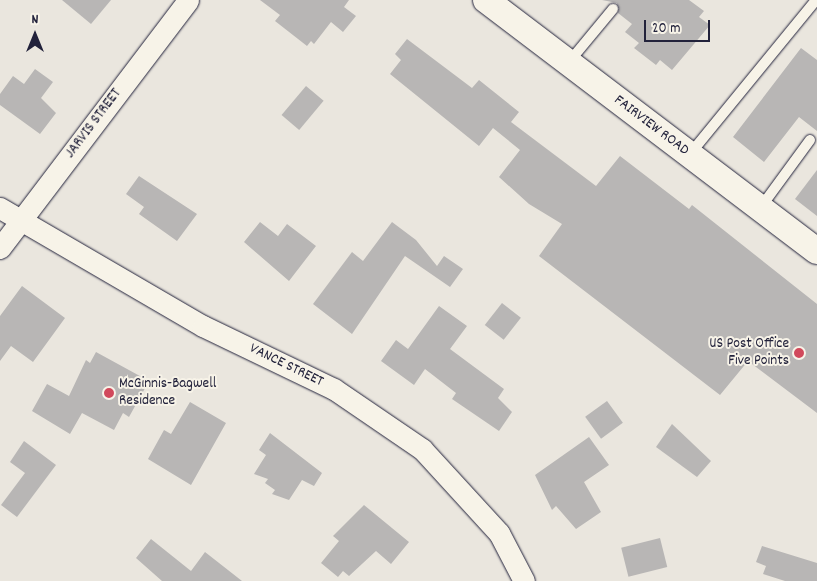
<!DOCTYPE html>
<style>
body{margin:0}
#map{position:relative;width:817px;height:581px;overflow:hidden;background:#eae6de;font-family:Dekko,sans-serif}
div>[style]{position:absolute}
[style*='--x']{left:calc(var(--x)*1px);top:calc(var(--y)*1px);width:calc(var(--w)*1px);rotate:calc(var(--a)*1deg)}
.building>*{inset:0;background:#b8b6b5;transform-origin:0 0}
.roads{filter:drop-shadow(0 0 1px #22223b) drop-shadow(0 0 1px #22223b)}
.service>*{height:10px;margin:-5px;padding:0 5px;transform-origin:5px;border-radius:5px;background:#f7f3e8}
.minor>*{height:21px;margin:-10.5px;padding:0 10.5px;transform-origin:10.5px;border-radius:10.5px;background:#f7f3e8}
.tertiary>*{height:26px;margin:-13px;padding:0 13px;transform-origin:13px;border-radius:13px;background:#f7f3e8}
.dots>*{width:14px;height:14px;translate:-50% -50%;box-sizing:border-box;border:2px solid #f7f3e8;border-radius:50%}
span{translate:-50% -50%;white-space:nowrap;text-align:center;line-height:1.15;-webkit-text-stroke:4px #f7f3e8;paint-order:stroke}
.street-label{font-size:15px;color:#22223b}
.poi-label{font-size:15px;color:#22223b}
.right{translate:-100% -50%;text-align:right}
.left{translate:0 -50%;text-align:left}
.north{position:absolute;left:10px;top:10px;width:50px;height:50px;-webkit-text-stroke:4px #f7f3e8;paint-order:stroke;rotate:0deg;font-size:14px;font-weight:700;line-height:20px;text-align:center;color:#22223b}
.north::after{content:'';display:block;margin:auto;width:18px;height:22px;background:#22223b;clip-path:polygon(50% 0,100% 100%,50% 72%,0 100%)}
.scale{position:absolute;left:644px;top:20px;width:66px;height:22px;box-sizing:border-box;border:2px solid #22223b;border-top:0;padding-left:6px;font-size:15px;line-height:18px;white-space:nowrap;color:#22223b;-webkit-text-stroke:4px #f7f3e8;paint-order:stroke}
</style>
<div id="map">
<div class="building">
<div style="clip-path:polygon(62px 0,111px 0,91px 24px)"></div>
<div style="clip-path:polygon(260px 0,349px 0,344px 7px,356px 16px,343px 32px,331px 22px,314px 44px,311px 41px,307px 46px,275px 21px,280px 15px)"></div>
<div style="clip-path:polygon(602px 0,689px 0,704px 11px,699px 17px,710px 25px,672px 70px,660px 60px,656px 65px,634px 48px,639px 43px,625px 32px,632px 24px,618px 13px,617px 3px)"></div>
<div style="clip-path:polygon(407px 39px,472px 88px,479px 80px,519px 112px,511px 122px,596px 186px,620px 156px,689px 209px,692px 205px,817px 304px,817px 413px,748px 361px,720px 395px,539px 256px,562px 224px,529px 204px,499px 177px,520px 150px,493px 128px,479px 146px,390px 74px,401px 60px,395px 54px)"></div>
<div style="clip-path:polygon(801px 48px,817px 60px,817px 131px,799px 117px,764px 162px,733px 137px)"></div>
<div style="clip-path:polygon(35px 69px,53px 82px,41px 98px,56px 113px,40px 134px,0 105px,0 94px,13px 76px,24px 84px)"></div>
<div style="left:306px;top:86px;width:23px;height:38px;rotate:40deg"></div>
<div style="clip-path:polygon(817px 170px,817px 216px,795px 199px)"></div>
<div style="clip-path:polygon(139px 176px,197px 214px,177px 241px,139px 214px,144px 207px,126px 194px)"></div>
<div style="clip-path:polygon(260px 222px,278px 236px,287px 224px,316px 246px,289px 281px,244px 242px)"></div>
<div style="clip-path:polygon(392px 222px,416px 240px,437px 266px,444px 256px,463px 269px,450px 287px,405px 256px,352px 334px,313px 304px,352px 252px,363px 261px)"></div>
<div style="clip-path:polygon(22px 286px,65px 318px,33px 362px,11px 346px,0 361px,0 316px)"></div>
<div style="left:502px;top:303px;width:24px;height:28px;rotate:38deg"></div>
<div style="clip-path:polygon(439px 306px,467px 326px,450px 349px,504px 389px,498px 398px,512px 412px,499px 431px,452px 399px,456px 393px,425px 369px,414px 385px,381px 361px,396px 340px,408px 349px)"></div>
<div style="clip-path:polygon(96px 352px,149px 381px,129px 417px,123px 413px,114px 430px,82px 413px,70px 434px,32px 411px,47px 384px,69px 396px,86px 360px,90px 363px)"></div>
<div style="left:607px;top:401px;width:27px;height:27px;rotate:54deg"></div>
<div style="clip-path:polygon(190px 402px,226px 423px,191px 485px,148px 459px,164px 430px,171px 434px)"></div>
<div style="clip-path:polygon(672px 424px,711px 461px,697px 477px,656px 447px)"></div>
<div style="clip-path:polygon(270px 433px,322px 473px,314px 486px,302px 480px,289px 500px,272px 494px,275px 490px,265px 483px,268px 479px,254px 474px,266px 455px,259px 450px)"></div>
<div style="clip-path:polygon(589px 437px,609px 465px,584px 482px,601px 512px,576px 529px,556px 506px,552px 510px,535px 475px)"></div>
<div style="clip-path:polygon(24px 441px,56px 465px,17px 517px,1px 505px,25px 473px,10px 462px)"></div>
<div style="clip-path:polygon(364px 505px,409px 542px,391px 564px,376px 551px,349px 576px,343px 571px,338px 577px,321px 563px,339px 541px,333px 536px)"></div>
<div style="left:660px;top:538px;width:30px;height:40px;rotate:76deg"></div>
<div style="clip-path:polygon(151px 539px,191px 571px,205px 552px,242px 581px,162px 581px,136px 558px)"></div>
<div style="clip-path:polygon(762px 546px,817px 563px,817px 581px,785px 581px,763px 574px,766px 566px,756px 562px)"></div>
</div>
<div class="roads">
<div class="service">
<div style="--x:569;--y:62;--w:69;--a:-50.3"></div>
<div style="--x:690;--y:154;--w:199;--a:-50.7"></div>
<div style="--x:761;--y:207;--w:83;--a:-53.8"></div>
</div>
<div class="minor">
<div style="--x:0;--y:208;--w:235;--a:30.2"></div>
<div style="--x:203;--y:326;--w:145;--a:25.7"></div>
<div style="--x:334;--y:389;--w:107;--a:34.3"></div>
<div style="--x:422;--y:449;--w:114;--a:47.5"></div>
<div style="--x:499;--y:533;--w:54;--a:62.5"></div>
<div style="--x:0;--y:248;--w:311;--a:-52.8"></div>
</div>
<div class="tertiary">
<div style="--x:486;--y:0;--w:415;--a:37.2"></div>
</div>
</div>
<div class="dots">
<div style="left:799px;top:353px;background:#d1495b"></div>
<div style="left:109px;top:393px;background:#d1495b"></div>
</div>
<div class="street-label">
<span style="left:94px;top:124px;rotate:-53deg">JARVIS STREET</span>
<span style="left:651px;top:126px;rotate:37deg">FAIRVIEW ROAD</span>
<span style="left:286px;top:366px;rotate:26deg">VANCE STREET</span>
</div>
<div class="poi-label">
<span class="right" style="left:789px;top:353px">US Post Office<br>Five Points</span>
<span class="left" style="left:119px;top:393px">McGinnis-Bagwell<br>Residence</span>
</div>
<div class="north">N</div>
<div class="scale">20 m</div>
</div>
